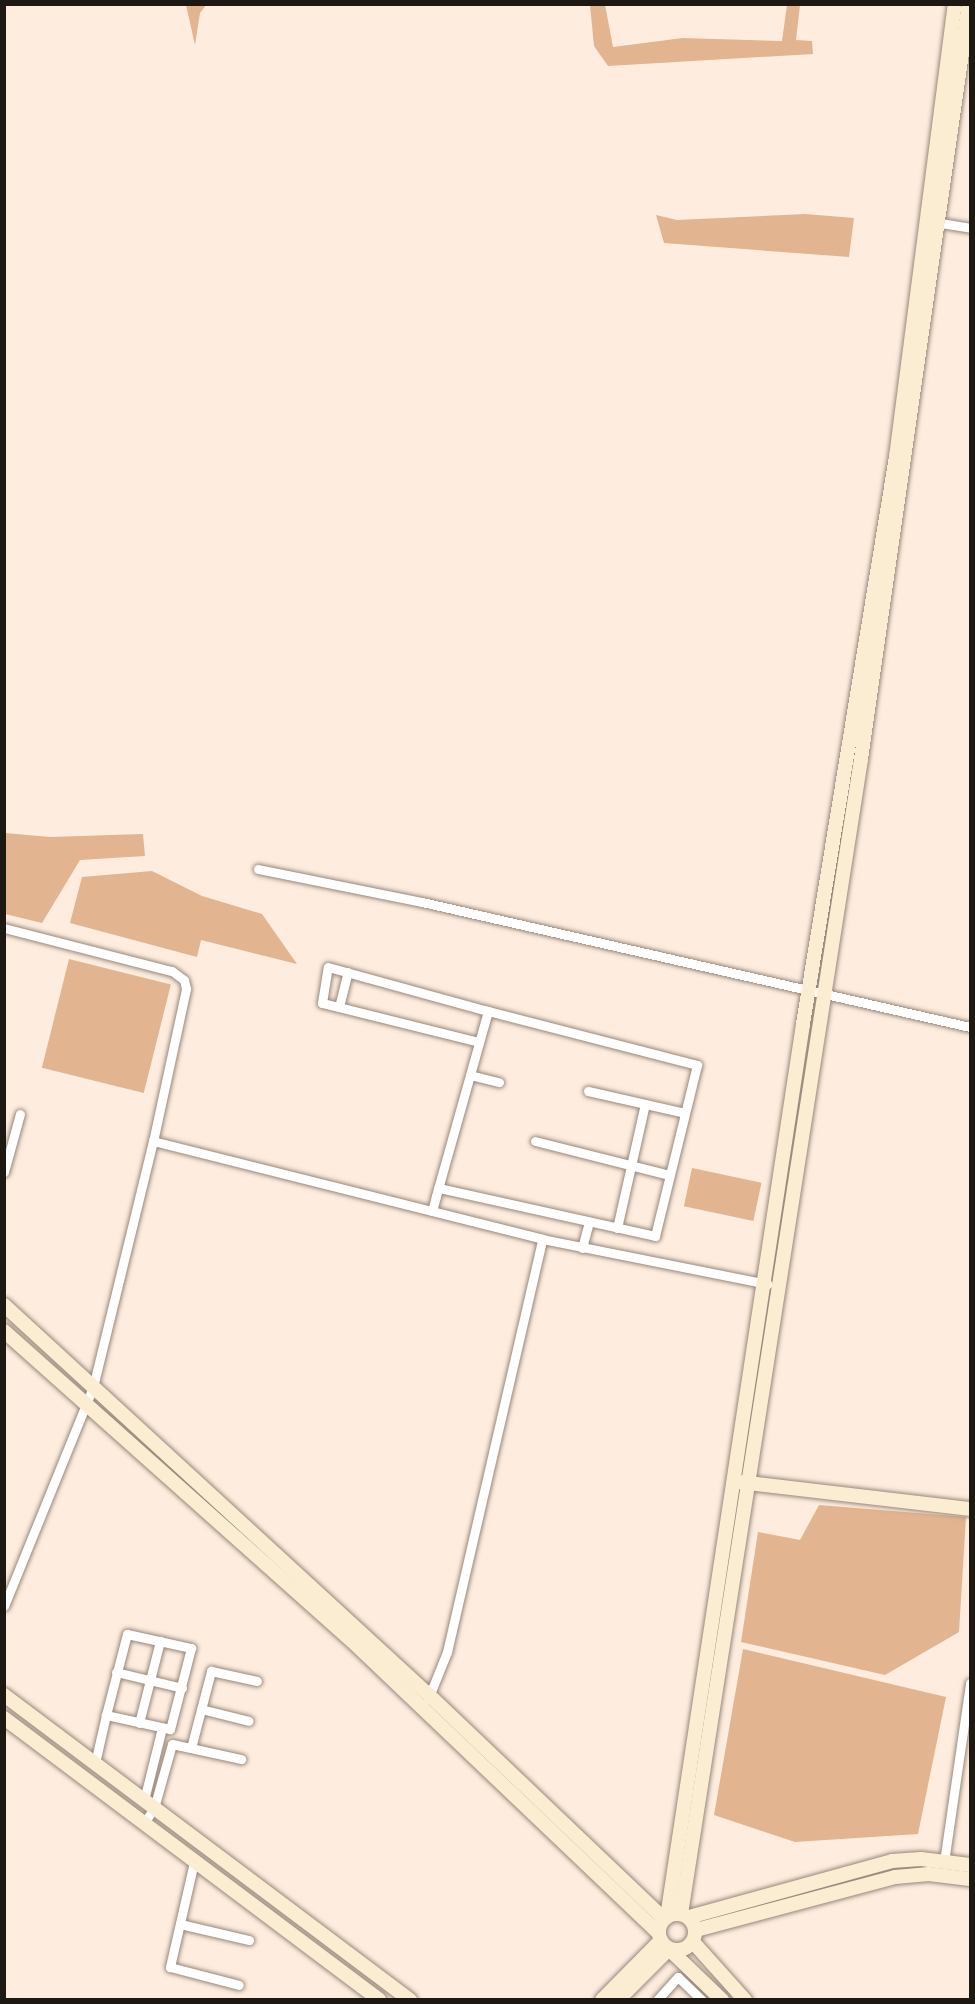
<!DOCTYPE html>
<style>
body{margin:0}
#map{position:relative;width:975px;height:2004px;overflow:hidden;background:#feecde;font-family:"Asap Condensed",sans-serif}
div>[style]{position:absolute}
[style*='--x']{left:calc(var(--x)*1px);top:calc(var(--y)*1px);width:calc(var(--w)*1px);rotate:calc(var(--a)*1deg)}
.forest>*{inset:0;background:#e2b48f;transform-origin:0 0}
.roads{filter:drop-shadow(0 0 2px #97887b) drop-shadow(0 0 2px #97887b)}
.street>*{height:9px;margin:-4.5px;padding:0 4.5px;transform-origin:4.5px;border-radius:4.5px;background:#fff}
.secondary>*{height:14px;margin:-7px;padding:0 7px;transform-origin:7px;border-radius:7px;background:#fbedd1}
.secondary>.ring{margin:-7px;padding:0;box-sizing:content-box;background:none;border:14px solid #fbedd1;border-radius:50%}
span{translate:-50% -50%;white-space:nowrap;text-align:center;line-height:1.15;-webkit-text-stroke:6px #fdfdfd;paint-order:stroke}
.frame{position:absolute;inset:0;border:6px solid #1e1813;pointer-events:none}
</style>
<div id="map">
<div class="forest">
<div style="clip-path:polygon(186px 5px,206px 5px,200px 13px,195px 45px)"></div>
<div style="clip-path:polygon(590px 5px,605px 5px,613px 47px,683px 38px,782px 41px,787px 5px,800px 5px,796px 40px,812px 41px,813px 54px,608px 66px,594px 46px)"></div>
<div style="clip-path:polygon(805px 214px,854px 218px,849px 257px,664px 243px,656px 215px,677px 220px)"></div>
<div style="clip-path:polygon(5px 833px,50px 837px,143px 834px,145px 856px,80px 860px,42px 923px,5px 914px)"></div>
<div style="clip-path:polygon(152px 871px,202px 896px,262px 914px,297px 964px,201px 940px,197px 957px,70px 923px,82px 877px)"></div>
<div style="left:69px;top:959px;width:105px;height:112px;rotate:14deg"></div>
<div style="left:692px;top:1168px;width:71px;height:39px;rotate:12deg"></div>
<div style="clip-path:polygon(819px 1505px,966px 1517px,959px 1632px,885px 1675px,741px 1642px,758px 1532px,800px 1540px)"></div>
<div style="clip-path:polygon(743px 1649px,946px 1697px,918px 1834px,795px 1842px,714px 1815px)"></div>
</div>
<div class="roads">
<div class="street">
<div style="--x:934;--y:222;--w:36;--a:9"></div>
<div style="--x:258;--y:869;--w:167;--a:11.4"></div>
<div style="--x:422;--y:902;--w:562;--a:12.85"></div>
<div style="--x:4;--y:928;--w:173;--a:14.4"></div>
<div style="--x:172;--y:971;--w:15;--a:37"></div>
<div style="--x:184;--y:980;--w:9;--a:77"></div>
<div style="--x:186;--y:989;--w:156;--a:102.2"></div>
<div style="--x:153;--y:1141;--w:253;--a:103.7"></div>
<div style="--x:93;--y:1387;--w:236;--a:112.1"></div>
<div style="--x:339;--y:1007;--w:36;--a:-76"></div>
<div style="--x:479;--y:1042;--w:162;--a:-166"></div>
<div style="--x:322;--y:1003;--w:36;--a:-81"></div>
<div style="--x:328;--y:967;--w:166;--a:15.4"></div>
<div style="--x:470;--y:1075;--w:30;--a:14"></div>
<div style="--x:588;--y:1091;--w:99;--a:12.8"></div>
<div style="--x:153;--y:1141;--w:401;--a:14.1"></div>
<div style="--x:542;--y:1239;--w:230;--a:11.3"></div>
<div style="--x:535;--y:1141;--w:138;--a:14.2"></div>
<div style="--x:4;--y:1172;--w:60;--a:-74.6"></div>
<div style="--x:432;--y:1211;--w:16;--a:-75"></div>
<div style="--x:436;--y:1196;--w:192;--a:-74.3"></div>
<div style="--x:488;--y:1011;--w:216;--a:14.5"></div>
<div style="--x:697;--y:1065;--w:176;--a:103.8"></div>
<div style="--x:655;--y:1236;--w:222;--a:-167.5"></div>
<div style="--x:617;--y:1228;--w:127;--a:-77.3"></div>
<div style="--x:582;--y:1248;--w:27;--a:-75"></div>
<div style="--x:127;--y:1634;--w:66;--a:12.3"></div>
<div style="--x:191;--y:1648;--w:84;--a:104.5"></div>
<div style="--x:170;--y:1729;--w:66;--a:-167.7"></div>
<div style="--x:106;--y:1715;--w:84;--a:-75.5"></div>
<div style="--x:116;--y:1672;--w:68;--a:13.6"></div>
<div style="--x:428;--y:1699;--w:51;--a:-68"></div>
<div style="--x:447;--y:1652;--w:424;--a:-77"></div>
<div style="--x:201;--y:1709;--w:49;--a:14"></div>
<div style="--x:139;--y:1723;--w:85;--a:-75.6"></div>
<div style="--x:191;--y:1748;--w:80;--a:-75.4"></div>
<div style="--x:211;--y:1671;--w:47;--a:12.3"></div>
<div style="--x:95;--y:1763;--w:49;--a:-77.1"></div>
<div style="--x:144;--y:1800;--w:74;--a:-76"></div>
<div style="--x:144;--y:1823;--w:18;--a:-56"></div>
<div style="--x:154;--y:1808;--w:66;--a:-74.3"></div>
<div style="--x:172;--y:1744;--w:71;--a:12.3"></div>
<div style="--x:194;--y:1862;--w:108;--a:102.9"></div>
<div style="--x:170;--y:1967;--w:71;--a:14.6"></div>
<div style="--x:944;--y:1862;--w:181;--a:-81.7"></div>
<div style="--x:180;--y:1924;--w:71;--a:13.1"></div>
<div style="--x:657;--y:2000;--w:31;--a:-48"></div>
<div style="--x:678;--y:1977;--w:33;--a:44"></div>
</div>
<div class="secondary">
<div style="--x:4;--y:1305;--w:578;--a:42.55"></div>
<div style="--x:430;--y:1696;--w:323;--a:43.6"></div>
<div style="--x:4;--y:1331;--w:466;--a:41.7"></div>
<div style="--x:352;--y:1641;--w:424;--a:43.6"></div>
<div style="--x:740;--y:1482;--w:232;--a:6.7"></div>
<div style="--x:4;--y:1695;--w:508;--a:36.92"></div>
<div style="--x:4;--y:1718;--w:469;--a:36.9"></div>
<div class="ring" style="left:659px;top:1914px;width:22px;height:22px"></div>
<div style="--x:681;--y:1914;--w:1169;--a:-81.14"></div>
<div style="--x:861;--y:759;--w:763;--a:-81.86"></div>
<div style="--x:667;--y:1917;--w:903;--a:-81.34"></div>
<div style="--x:803;--y:1024;--w:575;--a:-80.69"></div>
<div style="--x:896;--y:457;--w:457;--a:-82.6"></div>
<div style="--x:689;--y:1917;--w:211;--a:-15.4"></div>
<div style="--x:892;--y:1861;--w:29;--a:-4"></div>
<div style="--x:921;--y:1859;--w:49;--a:7"></div>
<div style="--x:696;--y:1930;--w:206;--a:-14.9"></div>
<div style="--x:895;--y:1877;--w:34;--a:-5"></div>
<div style="--x:929;--y:1874;--w:41;--a:7"></div>
<div style="--x:693;--y:1942;--w:78;--a:48.1"></div>
<div style="--x:602;--y:2000;--w:84;--a:-45.5"></div>
<div style="--x:618;--y:2000;--w:72;--a:-45"></div>
<div style="--x:669;--y:1949;--w:74;--a:43.9"></div>
</div>
</div>
<div class="frame"></div>
</div>
